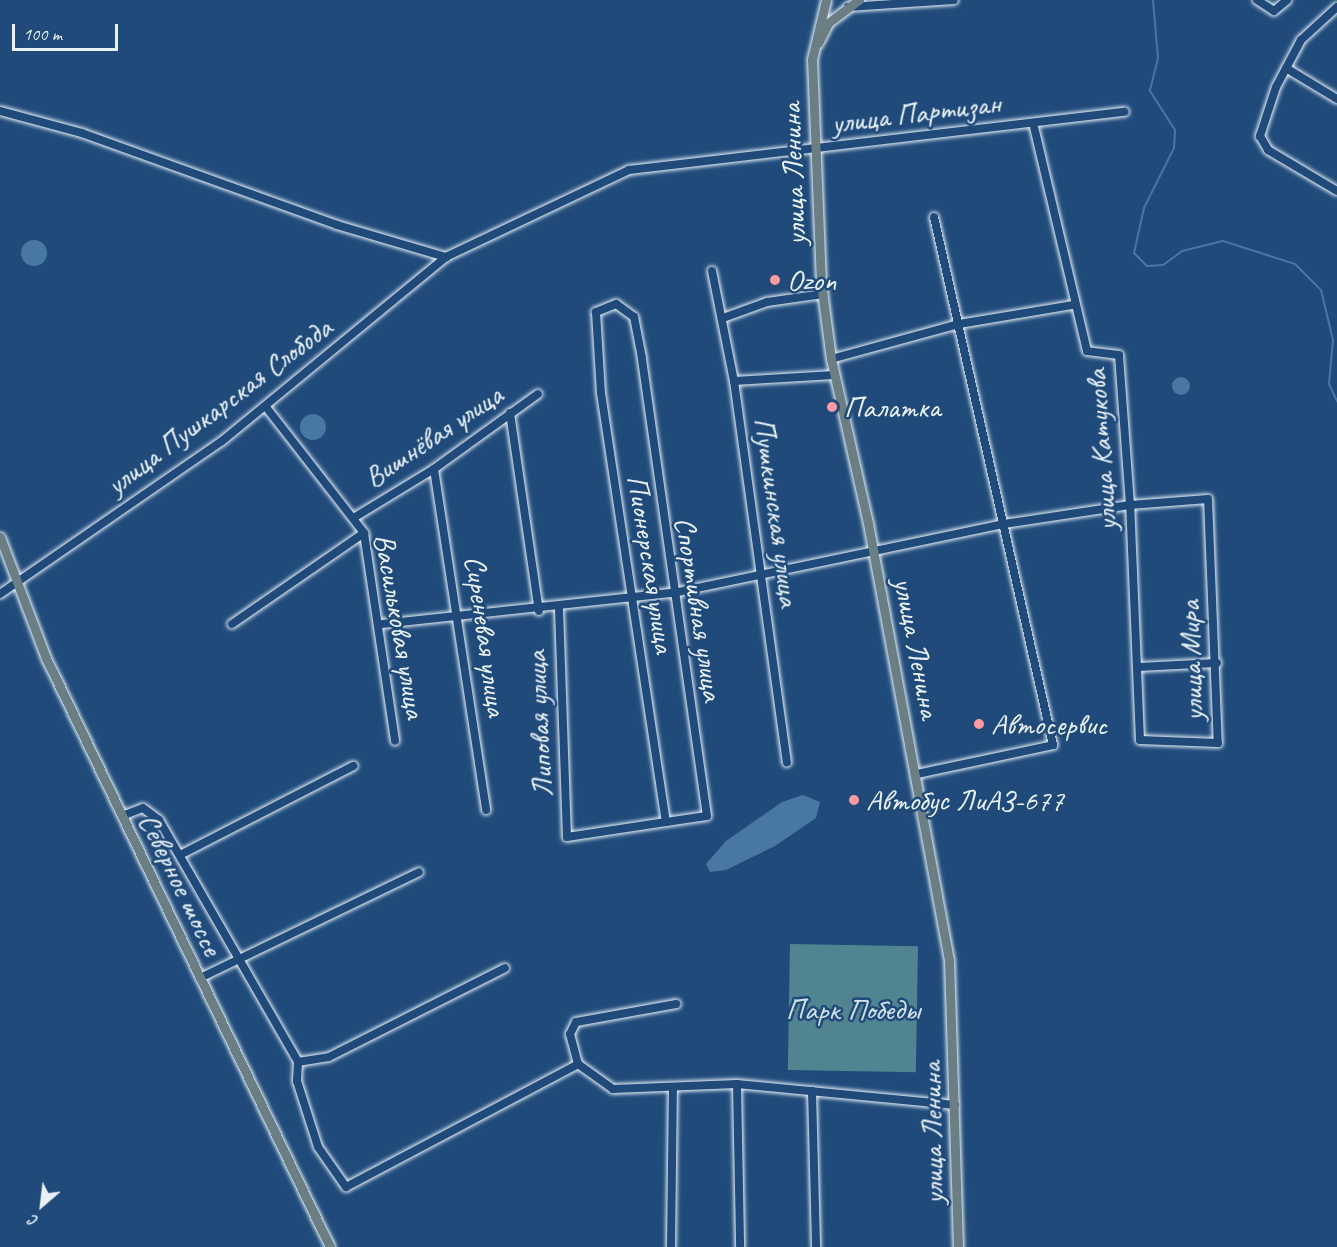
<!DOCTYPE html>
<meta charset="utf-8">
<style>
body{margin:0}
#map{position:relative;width:1337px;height:1247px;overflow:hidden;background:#1f4a7a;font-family:Caveat,sans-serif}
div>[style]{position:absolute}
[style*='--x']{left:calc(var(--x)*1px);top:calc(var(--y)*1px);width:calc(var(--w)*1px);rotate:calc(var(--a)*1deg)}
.green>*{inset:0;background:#518491;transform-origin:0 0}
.water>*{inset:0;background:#4877a4}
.round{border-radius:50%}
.stream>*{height:2px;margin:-1px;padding:0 1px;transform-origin:1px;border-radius:1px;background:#4877a4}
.roads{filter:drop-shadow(0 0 2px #e8f1f8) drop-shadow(0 0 2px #e8f1f8)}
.minor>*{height:8px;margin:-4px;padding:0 4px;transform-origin:4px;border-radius:4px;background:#1f4a7a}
.major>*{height:9px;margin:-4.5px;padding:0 4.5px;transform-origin:4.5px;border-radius:4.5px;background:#6b7e84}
.dots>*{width:16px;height:16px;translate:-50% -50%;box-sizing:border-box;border:3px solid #1f4a7a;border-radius:50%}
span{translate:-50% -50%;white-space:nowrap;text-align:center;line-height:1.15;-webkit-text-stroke:5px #1f4a7a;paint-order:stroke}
.street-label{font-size:30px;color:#e8f1f8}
.poi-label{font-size:30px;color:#e8f1f8}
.left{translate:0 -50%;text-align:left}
.park-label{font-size:30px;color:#d1e1e9}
.north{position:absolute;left:12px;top:1175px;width:60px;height:60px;-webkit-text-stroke:4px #1f4a7a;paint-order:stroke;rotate:208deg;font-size:16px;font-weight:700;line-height:24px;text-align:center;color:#e8f1f8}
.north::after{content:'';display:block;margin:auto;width:21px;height:27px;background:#e8f1f8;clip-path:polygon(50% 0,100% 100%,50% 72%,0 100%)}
.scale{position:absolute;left:12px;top:24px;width:106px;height:27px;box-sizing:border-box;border:3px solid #e8f1f8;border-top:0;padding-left:8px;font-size:18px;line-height:21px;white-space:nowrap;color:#e8f1f8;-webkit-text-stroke:4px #1f4a7a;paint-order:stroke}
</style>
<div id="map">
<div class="green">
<div style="left:790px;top:944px;width:128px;height:126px;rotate:1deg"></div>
</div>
<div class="water">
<div class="round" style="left:21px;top:240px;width:26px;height:26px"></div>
<div class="round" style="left:1172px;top:377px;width:18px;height:18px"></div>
<div class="round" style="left:300px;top:414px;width:26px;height:26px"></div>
<div style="clip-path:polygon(803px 795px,820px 802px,816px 818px,775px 846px,726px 870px,710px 872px,706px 864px,726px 841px,782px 802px)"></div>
</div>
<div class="stream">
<div style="--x:1153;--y:0;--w:58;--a:85.1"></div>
<div style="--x:1158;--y:58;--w:34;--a:104"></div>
<div style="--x:1150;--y:91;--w:46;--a:57.3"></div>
<div style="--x:1175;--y:130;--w:18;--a:93"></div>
<div style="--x:1174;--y:148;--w:67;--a:116.6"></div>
<div style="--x:1144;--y:208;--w:46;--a:102.5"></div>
<div style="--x:1134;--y:253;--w:18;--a:45"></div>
<div style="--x:1147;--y:266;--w:16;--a:-4"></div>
<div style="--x:1163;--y:265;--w:24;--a:-36"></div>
<div style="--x:1182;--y:251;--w:42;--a:-13.7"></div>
<div style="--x:1223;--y:241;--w:76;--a:17.7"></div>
<div style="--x:1295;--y:264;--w:37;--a:45"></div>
<div style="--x:1321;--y:290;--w:51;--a:76.5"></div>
<div style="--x:1333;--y:340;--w:44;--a:95.2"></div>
<div style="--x:1329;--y:384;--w:19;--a:65"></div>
</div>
<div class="roads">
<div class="minor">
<div style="--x:1257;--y:0;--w:20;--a:33"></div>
<div style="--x:1274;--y:11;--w:17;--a:-40"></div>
<div style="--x:848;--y:7;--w:106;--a:-3.8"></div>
<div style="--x:1337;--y:7;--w:49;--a:137.5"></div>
<div style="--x:1301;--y:40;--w:53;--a:118"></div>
<div style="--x:1276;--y:87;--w:52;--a:108.1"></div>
<div style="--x:1260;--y:136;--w:16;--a:60"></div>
<div style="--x:1268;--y:150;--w:80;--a:30.7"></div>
<div style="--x:1286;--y:68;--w:60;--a:31.3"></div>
<div style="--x:0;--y:111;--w:85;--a:15"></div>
<div style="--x:82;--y:133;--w:271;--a:19.8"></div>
<div style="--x:337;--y:225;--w:114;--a:16.4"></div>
<div style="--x:712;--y:271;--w:112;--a:78.7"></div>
<div style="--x:734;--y:381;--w:385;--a:82.1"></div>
<div style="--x:723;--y:318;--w:47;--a:-20"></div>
<div style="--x:767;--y:302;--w:57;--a:-8.1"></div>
<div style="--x:831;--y:359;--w:133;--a:-15.3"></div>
<div style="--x:959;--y:324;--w:116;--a:-9.5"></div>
<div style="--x:734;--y:381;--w:100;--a:-3.4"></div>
<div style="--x:266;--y:407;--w:160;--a:52.1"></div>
<div style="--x:364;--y:533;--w:210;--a:81.5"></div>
<div style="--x:510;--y:413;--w:200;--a:81.7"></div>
<div style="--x:434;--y:469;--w:345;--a:81.3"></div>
<div style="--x:355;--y:517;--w:92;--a:-31.3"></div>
<div style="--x:434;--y:469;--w:128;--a:-35.8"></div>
<div style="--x:0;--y:594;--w:270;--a:-34.6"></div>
<div style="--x:222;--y:441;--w:290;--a:-39.4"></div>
<div style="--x:446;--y:257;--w:203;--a:-25.4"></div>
<div style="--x:629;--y:170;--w:499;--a:-6.7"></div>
<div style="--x:559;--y:609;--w:228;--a:88"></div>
<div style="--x:567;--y:837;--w:100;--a:-8.6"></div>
<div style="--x:666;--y:822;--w:41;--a:-8.3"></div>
<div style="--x:707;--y:816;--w:463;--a:-98.1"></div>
<div style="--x:642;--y:358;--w:42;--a:-101"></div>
<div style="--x:634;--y:317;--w:22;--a:-144"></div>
<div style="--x:616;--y:304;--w:22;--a:158"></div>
<div style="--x:596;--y:312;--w:81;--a:86.5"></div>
<div style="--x:601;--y:393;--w:434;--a:81.4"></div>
<div style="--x:232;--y:624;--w:160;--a:-34.6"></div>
<div style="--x:381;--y:624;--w:294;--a:-6.1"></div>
<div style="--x:673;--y:593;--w:338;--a:-11.8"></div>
<div style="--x:1004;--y:524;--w:127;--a:-8.6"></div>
<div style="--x:1130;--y:505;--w:78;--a:-4.4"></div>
<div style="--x:1208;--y:499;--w:244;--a:87.7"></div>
<div style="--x:1218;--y:743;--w:78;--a:-177.8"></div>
<div style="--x:1140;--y:740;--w:235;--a:-92.4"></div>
<div style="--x:1130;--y:505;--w:150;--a:-94.2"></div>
<div style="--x:1119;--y:355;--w:32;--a:-173"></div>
<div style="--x:1087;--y:351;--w:234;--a:-103.3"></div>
<div style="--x:1138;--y:667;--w:79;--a:-2.9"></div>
<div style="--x:917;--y:774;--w:139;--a:-12"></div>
<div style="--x:1053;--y:745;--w:541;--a:-102.7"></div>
<div style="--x:122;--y:816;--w:22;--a:-21"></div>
<div style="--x:143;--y:808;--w:20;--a:37"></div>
<div style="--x:159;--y:820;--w:279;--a:60.1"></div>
<div style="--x:298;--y:1062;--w:31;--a:-9"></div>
<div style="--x:329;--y:1057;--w:197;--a:-26.8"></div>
<div style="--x:180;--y:855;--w:195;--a:-27.2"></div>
<div style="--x:200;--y:978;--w:243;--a:-25.8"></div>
<div style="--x:298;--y:1062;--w:19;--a:93"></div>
<div style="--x:297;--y:1081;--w:69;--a:72.3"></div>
<div style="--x:318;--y:1147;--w:49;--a:55"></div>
<div style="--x:346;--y:1187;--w:263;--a:-27.9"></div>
<div style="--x:578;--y:1064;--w:43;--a:35.5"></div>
<div style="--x:613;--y:1089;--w:124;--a:-2.3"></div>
<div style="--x:737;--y:1084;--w:219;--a:5.5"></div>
<div style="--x:578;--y:1064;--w:31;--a:-105"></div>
<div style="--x:570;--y:1034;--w:13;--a:-63"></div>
<div style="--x:576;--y:1022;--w:102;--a:-10.2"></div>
<div style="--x:737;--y:1084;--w:163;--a:88.9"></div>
<div style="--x:812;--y:1091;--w:156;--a:88.5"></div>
<div style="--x:671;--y:1247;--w:160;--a:-89.3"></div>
</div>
<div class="major">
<div style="--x:826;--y:0;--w:61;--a:103.3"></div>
<div style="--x:812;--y:59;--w:224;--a:87.7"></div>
<div style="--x:821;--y:283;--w:77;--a:82.5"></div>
<div style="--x:831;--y:359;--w:168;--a:77.3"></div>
<div style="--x:868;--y:523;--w:444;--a:79.5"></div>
<div style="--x:949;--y:960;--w:287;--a:88.2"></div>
<div style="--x:818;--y:43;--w:22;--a:-63"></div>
<div style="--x:828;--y:23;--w:39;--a:-37"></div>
<div style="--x:0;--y:537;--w:129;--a:69.2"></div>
<div style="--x:46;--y:658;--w:654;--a:64.26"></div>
</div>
</div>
<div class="dots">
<div style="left:775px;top:280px;background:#ff9aa2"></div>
<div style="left:832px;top:407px;background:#ff9aa2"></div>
<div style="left:979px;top:724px;background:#ff9aa2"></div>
<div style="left:854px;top:800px;background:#ff9aa2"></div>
</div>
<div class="street-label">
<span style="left:916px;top:113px;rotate:-7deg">улица Партизан</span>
<span style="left:793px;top:174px;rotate:-92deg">улица Ленина</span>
<span style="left:219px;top:406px;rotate:-37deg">улица Пушкарская Слобода</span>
<span style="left:433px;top:436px;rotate:-34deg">Вишнёвая улица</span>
<span style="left:1101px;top:450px;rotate:-94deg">улица Катукова</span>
<span style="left:777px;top:512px;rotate:82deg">Пушкинская улица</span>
<span style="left:651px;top:564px;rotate:81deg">Пионерская улица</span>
<span style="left:699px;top:609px;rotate:81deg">Спортивная улица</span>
<span style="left:400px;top:626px;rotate:80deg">Васильковая улица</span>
<span style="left:486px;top:636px;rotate:82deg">Сиреневая улица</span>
<span style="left:917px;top:648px;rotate:79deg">улица Ленина</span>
<span style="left:1191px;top:661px;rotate:-92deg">улица Мира</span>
<span style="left:539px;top:724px;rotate:-93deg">Липовая улица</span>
<span style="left:181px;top:884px;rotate:64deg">Северное шоссе</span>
<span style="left:932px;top:1133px;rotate:-91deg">улица Ленина</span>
</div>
<div class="poi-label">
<span class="left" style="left:787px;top:280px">Ozon</span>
<span class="left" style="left:844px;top:407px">Палатка</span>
<span class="left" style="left:991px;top:724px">Автосервис</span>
<span class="left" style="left:866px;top:800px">Автобус ЛиАЗ-677</span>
</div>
<div class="park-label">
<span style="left:853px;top:1009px">Парк Победы</span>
</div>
<div class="north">С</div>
<div class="scale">100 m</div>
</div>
